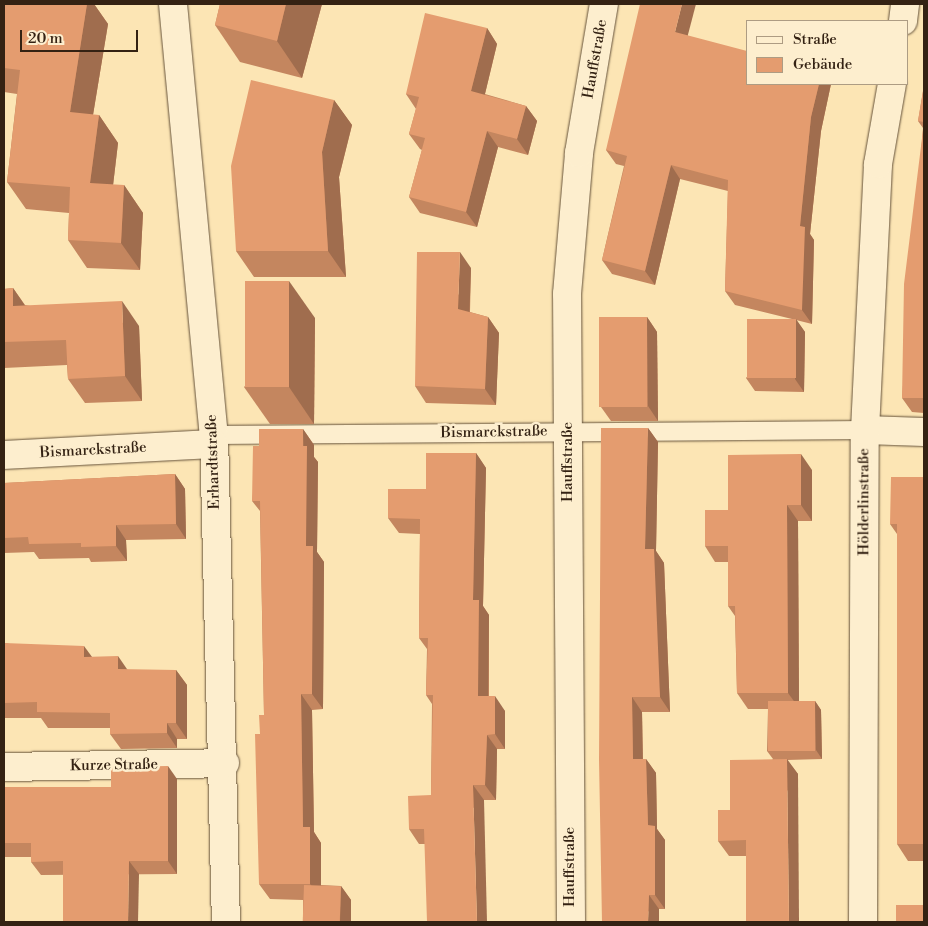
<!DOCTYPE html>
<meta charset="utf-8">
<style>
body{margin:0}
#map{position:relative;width:928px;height:926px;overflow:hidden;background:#fce5b4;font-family:"Libre Bodoni",serif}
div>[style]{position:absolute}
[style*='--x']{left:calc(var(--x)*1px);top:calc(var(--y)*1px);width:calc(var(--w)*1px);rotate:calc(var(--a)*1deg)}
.roads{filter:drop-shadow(0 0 1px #66533b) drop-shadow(0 0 1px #66533b)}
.lane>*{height:18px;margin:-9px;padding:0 9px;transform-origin:9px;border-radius:9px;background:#fdeece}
.street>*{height:28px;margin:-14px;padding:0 14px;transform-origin:14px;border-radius:14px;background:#fdeece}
.wall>*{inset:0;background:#c4865f}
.shaded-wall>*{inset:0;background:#a06d4e}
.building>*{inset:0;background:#e49c6f;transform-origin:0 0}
span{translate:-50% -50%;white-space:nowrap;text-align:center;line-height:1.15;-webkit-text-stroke:5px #fdeece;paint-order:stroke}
.street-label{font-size:15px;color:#342213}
.frame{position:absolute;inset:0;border:5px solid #342213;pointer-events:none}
.legend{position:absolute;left:746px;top:20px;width:162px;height:65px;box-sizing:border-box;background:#fdeece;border:1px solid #ad9c83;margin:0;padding:6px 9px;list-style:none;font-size:15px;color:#342213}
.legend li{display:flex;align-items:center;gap:10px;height:25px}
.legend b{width:25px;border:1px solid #ad9c83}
.scale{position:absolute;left:20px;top:30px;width:118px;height:22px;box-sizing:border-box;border:2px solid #342213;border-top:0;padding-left:6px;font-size:15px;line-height:18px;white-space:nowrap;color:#342213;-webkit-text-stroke:4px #fdeece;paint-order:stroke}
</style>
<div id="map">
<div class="roads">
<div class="lane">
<div style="--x:214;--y:435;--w:651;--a:-0.44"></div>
</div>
<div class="street">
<div style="--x:173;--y:4;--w:433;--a:84.6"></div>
<div style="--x:214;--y:435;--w:487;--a:88.6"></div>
<div style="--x:903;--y:21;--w:17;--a:-83"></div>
<div style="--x:865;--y:430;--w:59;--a:1.9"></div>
<div style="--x:4;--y:455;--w:209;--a:-3"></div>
<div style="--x:4;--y:767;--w:221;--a:-1"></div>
<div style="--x:571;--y:922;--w:628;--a:-90.36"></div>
<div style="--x:567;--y:294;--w:142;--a:-85.1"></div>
<div style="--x:579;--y:153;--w:151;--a:-80.5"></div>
<div style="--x:863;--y:922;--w:492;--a:-89.8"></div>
<div style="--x:865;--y:430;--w:266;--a:-87.2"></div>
<div style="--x:878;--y:164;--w:81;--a:-80.1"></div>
</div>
</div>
<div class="wall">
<div style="clip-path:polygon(4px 4px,94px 4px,108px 24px,93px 115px,99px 115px,118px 143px,113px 185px,124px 185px,143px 213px,140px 270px,87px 268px,68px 240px,69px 213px,26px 209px,7px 182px,17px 94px,4px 92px)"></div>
<div style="clip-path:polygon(220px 4px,322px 4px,302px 78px,240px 62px,215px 25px)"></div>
<div style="clip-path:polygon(487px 28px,497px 44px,485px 94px,526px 106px,537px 121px,528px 155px,498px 147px,477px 227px,420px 213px,409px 197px,422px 150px,420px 149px,409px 134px,416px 109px,406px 94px)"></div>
<div style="clip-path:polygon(687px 35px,747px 84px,831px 84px,821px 131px,810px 234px,814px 240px,812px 324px,796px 320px,805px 332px,804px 392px,755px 391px,746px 378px,792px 319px,735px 305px,725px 291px,728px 191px,680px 179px,655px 285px,612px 274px,602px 260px,624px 166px,616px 164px,606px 150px)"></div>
<div style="clip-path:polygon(924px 85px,924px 413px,912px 412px,902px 398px,923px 128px,918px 121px)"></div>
<div style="clip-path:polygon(334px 100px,352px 125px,339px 177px,346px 277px,254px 277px,236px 251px)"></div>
<div style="clip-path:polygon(471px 268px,470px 312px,488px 317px,499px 333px,496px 405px,426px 403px,415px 386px)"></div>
<div style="clip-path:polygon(13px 288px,25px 305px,139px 326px,142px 401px,85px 403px,68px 379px,67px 365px,4px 368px,4px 289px)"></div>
<div style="clip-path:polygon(647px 317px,657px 332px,658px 421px,611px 421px,601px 407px)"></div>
<div style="clip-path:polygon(315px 318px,314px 424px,270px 424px,244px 387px)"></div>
<div style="clip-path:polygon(648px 428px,658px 442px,656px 551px,664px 563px,670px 712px,642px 712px,643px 759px,646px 759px,656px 773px,657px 829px,665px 840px,665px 909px,659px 909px,602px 922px)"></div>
<div style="clip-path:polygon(303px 429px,314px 445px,314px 457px,318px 462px,317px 552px,324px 562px,323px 709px,312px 710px,314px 832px,321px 843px,321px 885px,341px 886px,351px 900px,351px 922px,303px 922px,303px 900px,270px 899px,259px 884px,260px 734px,264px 715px,260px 511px,252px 501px,259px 446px)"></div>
<div style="clip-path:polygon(476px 453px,486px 468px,483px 606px,489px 615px,489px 696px,505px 711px,505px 749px,497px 749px,496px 800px,484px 800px,425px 844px,419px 844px,409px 829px,431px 795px,432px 704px,426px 695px,427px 649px,419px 638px,420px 534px,399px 533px,388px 518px,426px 489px)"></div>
<div style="clip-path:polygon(812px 470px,812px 521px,798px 521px,799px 701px,815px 701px,821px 710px,822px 759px,787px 760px,798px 774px,746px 856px,729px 856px,718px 841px,730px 810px,773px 759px,767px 751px,768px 709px,748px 709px,737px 693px,735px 616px,728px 606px,728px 562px,715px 562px,705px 546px,728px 510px)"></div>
<div style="clip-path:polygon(175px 474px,185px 489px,186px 539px,126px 540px,127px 561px,91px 562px,89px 558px,39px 559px,34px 552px,4px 553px,4px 483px)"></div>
<div style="clip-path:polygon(924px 477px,924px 861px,908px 861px,897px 844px,897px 534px,890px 524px)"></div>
<div style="clip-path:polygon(4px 643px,92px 657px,127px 670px,176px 670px,187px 685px,187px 739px,177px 739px,177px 748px,121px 749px,110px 734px,110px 728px,48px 728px,41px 718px,4px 718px)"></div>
<div style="clip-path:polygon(177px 779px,177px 874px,41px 875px,31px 862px,31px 857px,4px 857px,4px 787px,111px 787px)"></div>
</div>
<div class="shaded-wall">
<div style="clip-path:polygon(87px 4px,94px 4px,108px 24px,89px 139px,70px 112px)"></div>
<div style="clip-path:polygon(286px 4px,322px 4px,302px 78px,277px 41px)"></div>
<div style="clip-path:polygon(682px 4px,696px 4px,685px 46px,675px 32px)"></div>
<div style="clip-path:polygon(487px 28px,497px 44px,482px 106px,471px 91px)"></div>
<div style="clip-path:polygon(819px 84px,831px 84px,821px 131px,810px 234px,814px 240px,812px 324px,802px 310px,800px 226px,811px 117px)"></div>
<div style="clip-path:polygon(334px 100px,352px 125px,339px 177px,346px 277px,328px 251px,322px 152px)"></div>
<div style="clip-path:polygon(526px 106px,537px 121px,528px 155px,517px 139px)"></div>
<div style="clip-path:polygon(99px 115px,118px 143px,110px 211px,90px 183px)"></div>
<div style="clip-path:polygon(487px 131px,498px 147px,477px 227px,466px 212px)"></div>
<div style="clip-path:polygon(671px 165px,680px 179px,655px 285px,645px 271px)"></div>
<div style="clip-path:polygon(124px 185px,143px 213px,140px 270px,121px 243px)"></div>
<div style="clip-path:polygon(460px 252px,471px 268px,469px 325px,458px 309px)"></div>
<div style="clip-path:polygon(289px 281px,315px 318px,314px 424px,289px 387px)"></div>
<div style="clip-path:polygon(13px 288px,30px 313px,13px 306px)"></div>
<div style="clip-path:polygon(122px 301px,139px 326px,142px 401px,125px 376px)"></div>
<div style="clip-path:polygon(488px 317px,499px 333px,496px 405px,485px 389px)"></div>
<div style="clip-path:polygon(647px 317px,657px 332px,658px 421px,648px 406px)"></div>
<div style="clip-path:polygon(796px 319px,805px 332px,804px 392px,795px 379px)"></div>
<div style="clip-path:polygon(648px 428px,658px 442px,656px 551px,664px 563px,670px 712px,660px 697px,645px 549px)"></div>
<div style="clip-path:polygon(303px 429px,314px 445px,314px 457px,318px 462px,317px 552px,324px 562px,323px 709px,312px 694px,306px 546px)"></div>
<div style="clip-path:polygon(476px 453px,486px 468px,483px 606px,489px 615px,488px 711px,478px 696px,473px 600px)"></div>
<div style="clip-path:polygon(801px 454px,812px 470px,812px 521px,801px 505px)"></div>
<div style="clip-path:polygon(175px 474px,185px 489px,186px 539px,176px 524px)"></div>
<div style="clip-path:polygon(787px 505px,798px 521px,799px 708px,788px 693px)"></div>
<div style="clip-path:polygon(116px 525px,126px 540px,127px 561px,116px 546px)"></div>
<div style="clip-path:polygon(84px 646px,95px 661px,84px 657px)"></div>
<div style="clip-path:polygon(118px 656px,129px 672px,118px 669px)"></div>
<div style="clip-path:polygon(176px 670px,187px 685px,187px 739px,176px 723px)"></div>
<div style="clip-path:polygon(301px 694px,312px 710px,314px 832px,321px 843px,321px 900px,310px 884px,303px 827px)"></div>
<div style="clip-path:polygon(495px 696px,505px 711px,505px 749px,495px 734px)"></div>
<div style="clip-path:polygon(632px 697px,642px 712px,643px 774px,633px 759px)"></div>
<div style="clip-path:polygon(815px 701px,821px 710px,822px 759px,816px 750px)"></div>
<div style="clip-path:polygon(167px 723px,177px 739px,177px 748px,167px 733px)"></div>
<div style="clip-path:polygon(487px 735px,497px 749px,496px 800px,485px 785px)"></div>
<div style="clip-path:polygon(646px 759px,656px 773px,657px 829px,665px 840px,665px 909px,655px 895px,648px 825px)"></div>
<div style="clip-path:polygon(787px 759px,798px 774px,799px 922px,789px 922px)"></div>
<div style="clip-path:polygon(168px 766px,177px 779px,177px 874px,168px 861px)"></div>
<div style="clip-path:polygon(473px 785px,484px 800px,487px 922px,477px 922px)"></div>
<div style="clip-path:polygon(129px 861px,139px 874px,138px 922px,128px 922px)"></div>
<div style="clip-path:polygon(341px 886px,351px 900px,351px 922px,340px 922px)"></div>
<div style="clip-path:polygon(649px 895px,659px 909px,659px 922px,648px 922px)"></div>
</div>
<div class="building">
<div style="clip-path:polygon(4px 4px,87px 4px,70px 112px,99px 115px,90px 183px,124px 185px,121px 243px,68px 240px,70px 187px,7px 182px,20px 70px,4px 68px)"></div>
<div style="clip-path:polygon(220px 4px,286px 4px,277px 41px,215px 25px)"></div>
<div style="clip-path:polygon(640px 4px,682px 4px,675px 32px,747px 51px,747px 84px,819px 84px,811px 117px,800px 226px,805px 227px,802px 310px,725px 291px,728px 180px,671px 165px,645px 271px,602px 260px,627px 156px,606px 150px)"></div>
<div style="clip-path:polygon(425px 13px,487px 28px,471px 91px,526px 106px,517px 139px,487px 131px,466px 212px,409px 197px,425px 138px,409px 134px,419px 97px,406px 94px)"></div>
<div style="clip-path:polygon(251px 80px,334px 100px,322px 152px,328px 251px,236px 251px,231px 166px)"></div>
<div style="clip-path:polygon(924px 85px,924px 398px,902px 398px,904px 284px,924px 122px,918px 121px)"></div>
<div style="clip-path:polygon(417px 252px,460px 252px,458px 309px,488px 317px,485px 389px,415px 386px)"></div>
<div style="left:289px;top:281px;width:106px;height:44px;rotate:90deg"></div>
<div style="clip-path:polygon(13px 288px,13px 306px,122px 301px,125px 376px,68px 379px,66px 340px,4px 342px,4px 289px)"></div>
<div style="left:599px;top:317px;width:48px;height:90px"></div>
<div style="left:747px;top:319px;width:49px;height:59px"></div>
<div style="clip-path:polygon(601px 428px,648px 428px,645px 549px,654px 549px,660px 697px,632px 697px,633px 759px,646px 759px,648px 825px,655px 826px,655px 895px,649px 895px,648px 922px,602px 922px,599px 760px)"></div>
<div style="clip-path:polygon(259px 429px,303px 429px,303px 446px,307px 446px,306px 546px,313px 546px,312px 694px,301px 694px,303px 827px,310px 827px,310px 884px,259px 884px,255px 734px,260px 734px,259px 715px,264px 715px,260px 501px,252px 501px,253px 446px,259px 446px)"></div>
<div style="clip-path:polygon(426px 453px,476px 453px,473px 600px,479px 600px,478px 696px,495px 696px,495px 734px,487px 735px,485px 785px,473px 785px,477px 922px,427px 922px,424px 829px,409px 829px,408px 796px,431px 795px,433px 695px,426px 695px,428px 638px,419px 638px,420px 519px,388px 518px,388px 489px,426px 489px)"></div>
<div style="clip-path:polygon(801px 454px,801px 505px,787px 505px,788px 693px,737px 693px,735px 606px,728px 606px,728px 546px,705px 546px,705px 510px,728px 510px,728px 455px)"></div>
<div style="clip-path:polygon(175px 474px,176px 524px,116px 525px,116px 546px,81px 547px,81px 543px,29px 544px,28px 537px,4px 538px,4px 483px)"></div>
<div style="clip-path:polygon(891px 477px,924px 477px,924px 844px,897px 844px,897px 524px,890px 524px)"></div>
<div style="clip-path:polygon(4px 643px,84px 646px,84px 657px,118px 656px,118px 669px,176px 670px,176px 723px,167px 723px,167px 733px,110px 734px,110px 713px,37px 712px,37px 702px,4px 703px)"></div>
<div style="left:768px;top:701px;width:47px;height:50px"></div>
<div style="clip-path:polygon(787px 759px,789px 922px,746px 922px,746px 840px,718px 841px,718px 810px,730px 810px,730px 760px)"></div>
<div style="clip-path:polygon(168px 766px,168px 861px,129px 861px,128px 922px,63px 922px,63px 861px,31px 862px,31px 843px,4px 843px,4px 787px,111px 787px,111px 767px)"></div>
<div style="left:304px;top:885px;width:37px;height:37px;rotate:2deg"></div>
<div style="left:896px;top:905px;width:28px;height:17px"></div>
</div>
<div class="street-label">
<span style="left:595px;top:59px;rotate:-80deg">Hauffstraße</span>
<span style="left:494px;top:432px;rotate:-1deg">Bismarckstraße</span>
<span style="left:93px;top:450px;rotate:-3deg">Bismarckstraße</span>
<span style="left:213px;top:462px;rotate:-92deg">Erhardtstraße</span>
<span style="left:568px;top:462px;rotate:-90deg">Hauffstraße</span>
<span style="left:864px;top:502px;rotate:-90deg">Hölderlinstraße</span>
<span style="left:114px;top:765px;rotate:-1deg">Kurze Straße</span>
<span style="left:570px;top:867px;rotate:-90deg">Hauffstraße</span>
</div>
<div class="frame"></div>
<ul class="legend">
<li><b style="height:6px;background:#fdeece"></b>Straße</li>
<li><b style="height:14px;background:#e49c6f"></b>Gebäude</li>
</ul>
<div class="scale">20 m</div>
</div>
